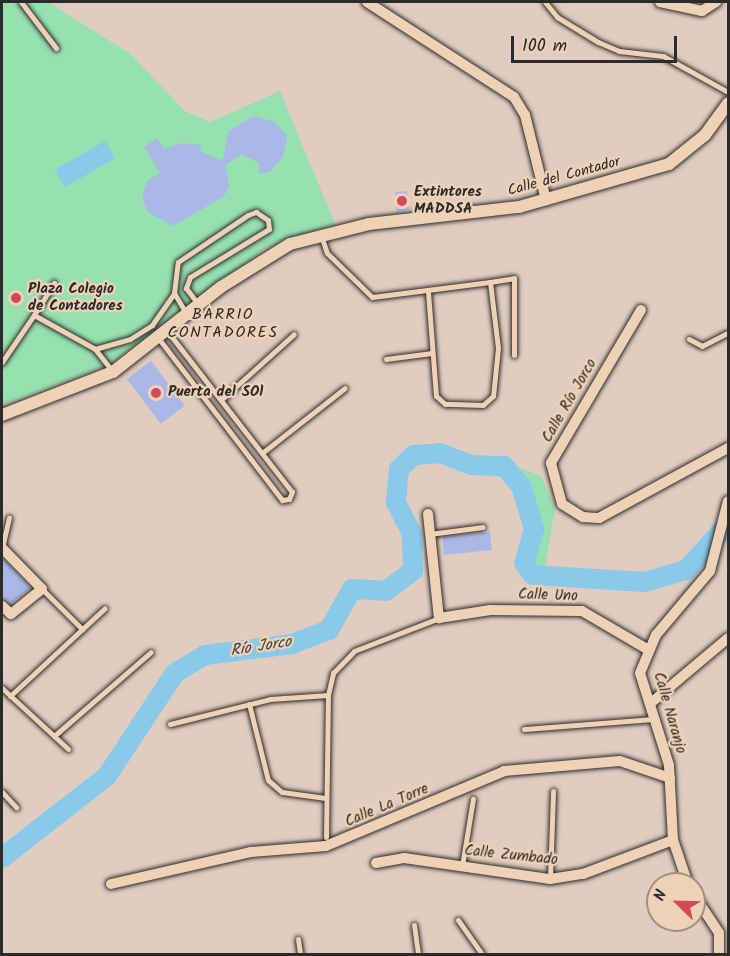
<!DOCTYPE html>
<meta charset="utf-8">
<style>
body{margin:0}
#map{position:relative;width:730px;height:956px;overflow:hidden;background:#e1cdc0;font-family:Kalam,sans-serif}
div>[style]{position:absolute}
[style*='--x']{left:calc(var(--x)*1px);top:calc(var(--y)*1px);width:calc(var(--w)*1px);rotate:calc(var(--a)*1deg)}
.green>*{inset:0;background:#97e0b0}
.water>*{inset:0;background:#89c9ea;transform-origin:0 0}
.river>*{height:20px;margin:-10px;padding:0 10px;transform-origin:10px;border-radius:10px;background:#89c9ea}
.building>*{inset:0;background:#a9b8e7;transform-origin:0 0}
.roads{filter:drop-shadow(0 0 2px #2b2b2b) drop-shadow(0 0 2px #2b2b2b)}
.service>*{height:5px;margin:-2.5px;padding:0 2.5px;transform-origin:2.5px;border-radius:2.5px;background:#efd2b6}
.minor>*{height:10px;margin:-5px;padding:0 5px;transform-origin:5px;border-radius:5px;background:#efd2b6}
.tertiary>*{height:12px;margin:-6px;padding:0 6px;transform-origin:6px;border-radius:6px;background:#efd2b6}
.dots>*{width:16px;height:16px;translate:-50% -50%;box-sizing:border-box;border:3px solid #efd2b6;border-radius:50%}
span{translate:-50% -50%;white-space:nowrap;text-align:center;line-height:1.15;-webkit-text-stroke:4.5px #efd2b6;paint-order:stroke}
.street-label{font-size:15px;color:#2b2b2b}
.poi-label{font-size:15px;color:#2b2b2b;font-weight:700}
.left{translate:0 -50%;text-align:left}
.neighbourhood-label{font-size:16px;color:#2b2b2b;letter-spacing:1.5px}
.water-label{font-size:16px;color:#394348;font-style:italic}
.frame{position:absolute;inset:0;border:3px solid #2b2b2b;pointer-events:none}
.north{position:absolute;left:646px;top:872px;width:60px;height:60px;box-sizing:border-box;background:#efd2b6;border:2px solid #a18f7e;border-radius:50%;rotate:293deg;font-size:16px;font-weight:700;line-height:24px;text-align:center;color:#2b2b2b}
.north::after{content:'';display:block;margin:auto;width:21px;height:27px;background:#d1495b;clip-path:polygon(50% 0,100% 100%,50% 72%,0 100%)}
.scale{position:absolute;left:511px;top:36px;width:166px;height:27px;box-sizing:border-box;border:3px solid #2b2b2b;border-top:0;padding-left:8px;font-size:18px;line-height:21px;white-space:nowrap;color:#2b2b2b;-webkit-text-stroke:4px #efd2b6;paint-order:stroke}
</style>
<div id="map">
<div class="green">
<div style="clip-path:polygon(2px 2px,48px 2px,129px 53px,185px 111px,210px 122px,280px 91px,335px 224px,266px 248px,108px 365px,2px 405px)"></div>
<div style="clip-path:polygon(507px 463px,541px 476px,555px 508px,545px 568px,529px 560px,539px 529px,524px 484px)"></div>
</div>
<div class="water">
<div style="left:105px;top:141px;width:20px;height:58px;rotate:60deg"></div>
</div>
<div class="river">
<div style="--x:2;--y:858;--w:133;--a:-38"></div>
<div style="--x:107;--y:776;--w:123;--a:-56.6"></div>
<div style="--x:175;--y:673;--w:35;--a:-31"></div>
<div style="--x:205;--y:655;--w:88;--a:-7.2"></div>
<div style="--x:292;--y:644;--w:40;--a:-21"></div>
<div style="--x:329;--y:630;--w:47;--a:-60.7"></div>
<div style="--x:352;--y:589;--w:34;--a:3"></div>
<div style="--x:386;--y:591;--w:34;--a:-37"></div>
<div style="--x:413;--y:571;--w:37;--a:-92"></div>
<div style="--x:412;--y:534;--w:36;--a:-117"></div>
<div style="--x:396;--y:502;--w:33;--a:-85"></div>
<div style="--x:399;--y:469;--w:21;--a:-43"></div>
<div style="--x:414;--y:455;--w:26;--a:-4"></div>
<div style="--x:440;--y:453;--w:33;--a:21"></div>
<div style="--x:471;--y:465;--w:33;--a:2"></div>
<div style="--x:504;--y:466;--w:26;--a:50"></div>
<div style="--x:521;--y:486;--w:45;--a:73.2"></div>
<div style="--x:534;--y:529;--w:35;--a:106"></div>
<div style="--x:524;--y:563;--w:15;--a:53"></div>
<div style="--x:533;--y:575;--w:112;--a:3.6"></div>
<div style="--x:645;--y:582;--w:43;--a:-16.3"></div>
<div style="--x:686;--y:570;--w:62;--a:-47.6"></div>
</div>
<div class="building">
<div style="clip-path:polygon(253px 116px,275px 122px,287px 136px,283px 157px,271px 171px,259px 174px,259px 163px,242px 154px,225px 165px,229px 187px,223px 197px,173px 226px,148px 212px,142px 198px,147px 181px,160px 173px,144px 147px,157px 138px,165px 149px,182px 143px,201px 145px,200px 151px,223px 161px,228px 132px)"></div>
<div style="left:407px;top:191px;width:19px;height:12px;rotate:84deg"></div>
<div style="left:151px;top:361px;width:56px;height:30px;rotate:53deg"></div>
<div style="left:490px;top:532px;width:18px;height:48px;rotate:84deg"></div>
<div style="clip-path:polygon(3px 559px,31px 588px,11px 604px,2px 599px)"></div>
</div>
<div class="roads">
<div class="service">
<div style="--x:21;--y:2;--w:58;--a:52.7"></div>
<div style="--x:545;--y:2;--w:19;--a:51"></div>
<div style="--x:557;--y:17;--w:48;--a:31.4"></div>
<div style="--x:598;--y:42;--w:23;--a:23"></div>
<div style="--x:619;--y:51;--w:44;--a:6.5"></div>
<div style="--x:663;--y:56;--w:74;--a:29"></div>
<div style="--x:321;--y:235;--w:19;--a:72"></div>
<div style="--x:327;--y:253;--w:63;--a:44.4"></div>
<div style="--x:372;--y:297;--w:119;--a:-7.2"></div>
<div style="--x:490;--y:282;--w:66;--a:83.1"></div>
<div style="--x:498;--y:348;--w:48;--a:95.9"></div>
<div style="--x:493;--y:396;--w:13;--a:138"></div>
<div style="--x:483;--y:405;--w:38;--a:-178"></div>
<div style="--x:445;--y:404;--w:12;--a:-138"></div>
<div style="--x:436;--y:396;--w:104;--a:-94.4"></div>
<div style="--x:490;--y:282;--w:24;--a:-9"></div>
<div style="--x:514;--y:278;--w:77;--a:90"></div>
<div style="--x:186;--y:313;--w:23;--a:-121"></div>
<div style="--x:174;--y:293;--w:31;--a:-83"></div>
<div style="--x:178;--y:262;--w:84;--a:-33.9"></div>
<div style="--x:248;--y:215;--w:9;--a:-21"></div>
<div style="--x:256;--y:212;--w:14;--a:34"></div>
<div style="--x:268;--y:220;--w:9;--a:84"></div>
<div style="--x:269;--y:229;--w:92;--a:148.7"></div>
<div style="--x:190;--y:277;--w:12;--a:110"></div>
<div style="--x:186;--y:288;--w:20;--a:53"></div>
<div style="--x:34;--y:315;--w:38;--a:-58"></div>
<div style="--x:159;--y:339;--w:203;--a:52.6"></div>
<div style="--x:282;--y:500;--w:7;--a:-8"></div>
<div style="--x:289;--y:499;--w:8;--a:-67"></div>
<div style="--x:292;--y:492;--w:202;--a:-127.8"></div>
<div style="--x:689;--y:339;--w:15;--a:28"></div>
<div style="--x:702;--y:346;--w:29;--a:-27"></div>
<div style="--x:95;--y:349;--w:36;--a:-16"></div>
<div style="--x:130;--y:339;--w:26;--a:-32"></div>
<div style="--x:152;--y:325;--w:39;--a:-55"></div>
<div style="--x:386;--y:359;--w:46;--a:-7.4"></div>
<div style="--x:2;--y:362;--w:57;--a:-55.8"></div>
<div style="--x:34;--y:315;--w:70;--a:29.1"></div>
<div style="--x:95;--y:349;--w:28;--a:52"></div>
<div style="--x:221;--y:400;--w:98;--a:-42.1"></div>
<div style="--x:262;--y:453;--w:105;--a:-38.1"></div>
<div style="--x:430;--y:534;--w:53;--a:-7.5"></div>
<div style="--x:2;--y:548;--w:31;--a:-77"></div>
<div style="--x:42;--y:589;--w:57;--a:45"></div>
<div style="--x:2;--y:688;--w:90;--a:42.7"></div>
<div style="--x:10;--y:696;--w:129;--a:-42.8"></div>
<div style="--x:249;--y:704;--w:78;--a:76"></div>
<div style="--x:268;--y:780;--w:18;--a:41"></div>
<div style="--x:282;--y:792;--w:44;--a:7.8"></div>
<div style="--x:170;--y:724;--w:103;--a:-14"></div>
<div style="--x:270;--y:699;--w:58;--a:-3.9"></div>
<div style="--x:524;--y:729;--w:130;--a:-4.4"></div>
<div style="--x:54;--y:736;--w:128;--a:-40.9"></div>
<div style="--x:2;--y:792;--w:21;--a:47"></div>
<div style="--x:326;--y:837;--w:142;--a:-89.2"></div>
<div style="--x:328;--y:695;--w:23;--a:-77"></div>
<div style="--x:333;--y:673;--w:30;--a:-46"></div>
<div style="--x:354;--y:651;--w:91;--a:-21.2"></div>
<div style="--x:462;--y:866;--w:68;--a:-80.7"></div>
<div style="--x:550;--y:879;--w:88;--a:-88"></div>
<div style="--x:458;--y:920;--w:42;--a:54.8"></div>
<div style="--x:414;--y:925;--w:29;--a:82"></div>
<div style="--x:298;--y:939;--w:15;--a:82"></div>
</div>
<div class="minor">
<div style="--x:367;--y:2;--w:175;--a:32.9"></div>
<div style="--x:514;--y:97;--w:21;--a:59"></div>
<div style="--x:525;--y:115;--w:88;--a:76.1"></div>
<div style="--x:660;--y:2;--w:43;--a:12.1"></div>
<div style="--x:702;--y:11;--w:17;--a:-33"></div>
<div style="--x:641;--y:310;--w:178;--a:120.5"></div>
<div style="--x:551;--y:463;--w:42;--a:75"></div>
<div style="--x:562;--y:504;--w:25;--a:32"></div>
<div style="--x:583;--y:517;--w:16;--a:4"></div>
<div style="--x:599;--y:518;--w:147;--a:-28.5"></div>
<div style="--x:428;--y:514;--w:105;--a:84"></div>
<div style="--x:439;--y:618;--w:52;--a:-8.9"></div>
<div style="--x:490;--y:610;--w:92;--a:0.6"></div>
<div style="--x:582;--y:611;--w:75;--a:30.3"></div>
<div style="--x:2;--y:548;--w:57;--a:45.7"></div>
<div style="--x:42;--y:589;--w:40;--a:141"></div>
<div style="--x:11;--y:614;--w:12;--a:-138"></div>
<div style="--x:652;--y:702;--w:99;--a:-40.1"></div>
<div style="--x:376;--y:863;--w:28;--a:-10"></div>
<div style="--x:404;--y:858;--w:148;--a:8.2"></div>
<div style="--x:550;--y:879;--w:33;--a:-9"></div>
<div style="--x:583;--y:874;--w:96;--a:-20.7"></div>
<div style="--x:111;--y:884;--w:144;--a:-12.9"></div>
<div style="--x:251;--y:852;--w:75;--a:-4.6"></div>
<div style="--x:326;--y:846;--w:193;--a:-22.8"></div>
<div style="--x:504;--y:771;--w:116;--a:-4.9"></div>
<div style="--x:620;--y:761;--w:53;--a:18.8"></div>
<div style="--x:688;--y:884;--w:46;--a:-108.8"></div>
<div style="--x:673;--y:840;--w:75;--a:-93.1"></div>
<div style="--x:669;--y:765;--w:96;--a:-107.5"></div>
<div style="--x:640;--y:673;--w:41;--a:-67.2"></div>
<div style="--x:656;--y:635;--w:84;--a:-49.8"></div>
<div style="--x:710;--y:571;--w:72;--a:-75.6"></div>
<div style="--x:694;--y:895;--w:45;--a:56.7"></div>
<div style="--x:719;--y:933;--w:21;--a:90"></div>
</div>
<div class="tertiary">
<div style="--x:2;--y:415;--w:119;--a:-21.2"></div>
<div style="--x:113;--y:372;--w:137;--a:-38.2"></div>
<div style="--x:221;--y:287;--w:81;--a:-31.9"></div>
<div style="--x:290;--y:244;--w:81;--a:-14.2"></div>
<div style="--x:369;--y:224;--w:151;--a:-6.5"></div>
<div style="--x:519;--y:207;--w:156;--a:-16"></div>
<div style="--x:669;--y:164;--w:46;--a:-38.9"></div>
<div style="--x:705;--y:135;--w:39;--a:-54"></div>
</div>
</div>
<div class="dots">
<div style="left:402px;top:201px;background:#d1495b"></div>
<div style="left:16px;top:298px;background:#d1495b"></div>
<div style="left:156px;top:393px;background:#d1495b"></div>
</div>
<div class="street-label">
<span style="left:564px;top:177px;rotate:-15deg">Calle del Contador</span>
<span style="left:570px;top:401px;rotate:-60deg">Calle Río Jorco</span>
<span style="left:548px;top:596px;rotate:2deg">Calle Uno</span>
<span style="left:669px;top:713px;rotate:74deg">Calle Naranjo</span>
<span style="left:387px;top:806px;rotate:-23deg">Calle La Torre</span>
<span style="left:511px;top:856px;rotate:6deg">Calle Zumbado</span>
</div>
<div class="poi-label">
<span class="left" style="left:414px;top:201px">Extintores<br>MADDSA</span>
<span class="left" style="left:28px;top:298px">Plaza Colegio<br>de Contadores</span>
<span class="left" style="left:168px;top:393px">Puerta del SOl</span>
</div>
<div class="neighbourhood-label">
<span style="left:223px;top:324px">BARRIO<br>CONTADORES</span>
</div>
<div class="water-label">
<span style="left:261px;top:647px;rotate:-9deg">Río Jorco</span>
</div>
<div class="frame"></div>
<div class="north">N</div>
<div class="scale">100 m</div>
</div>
